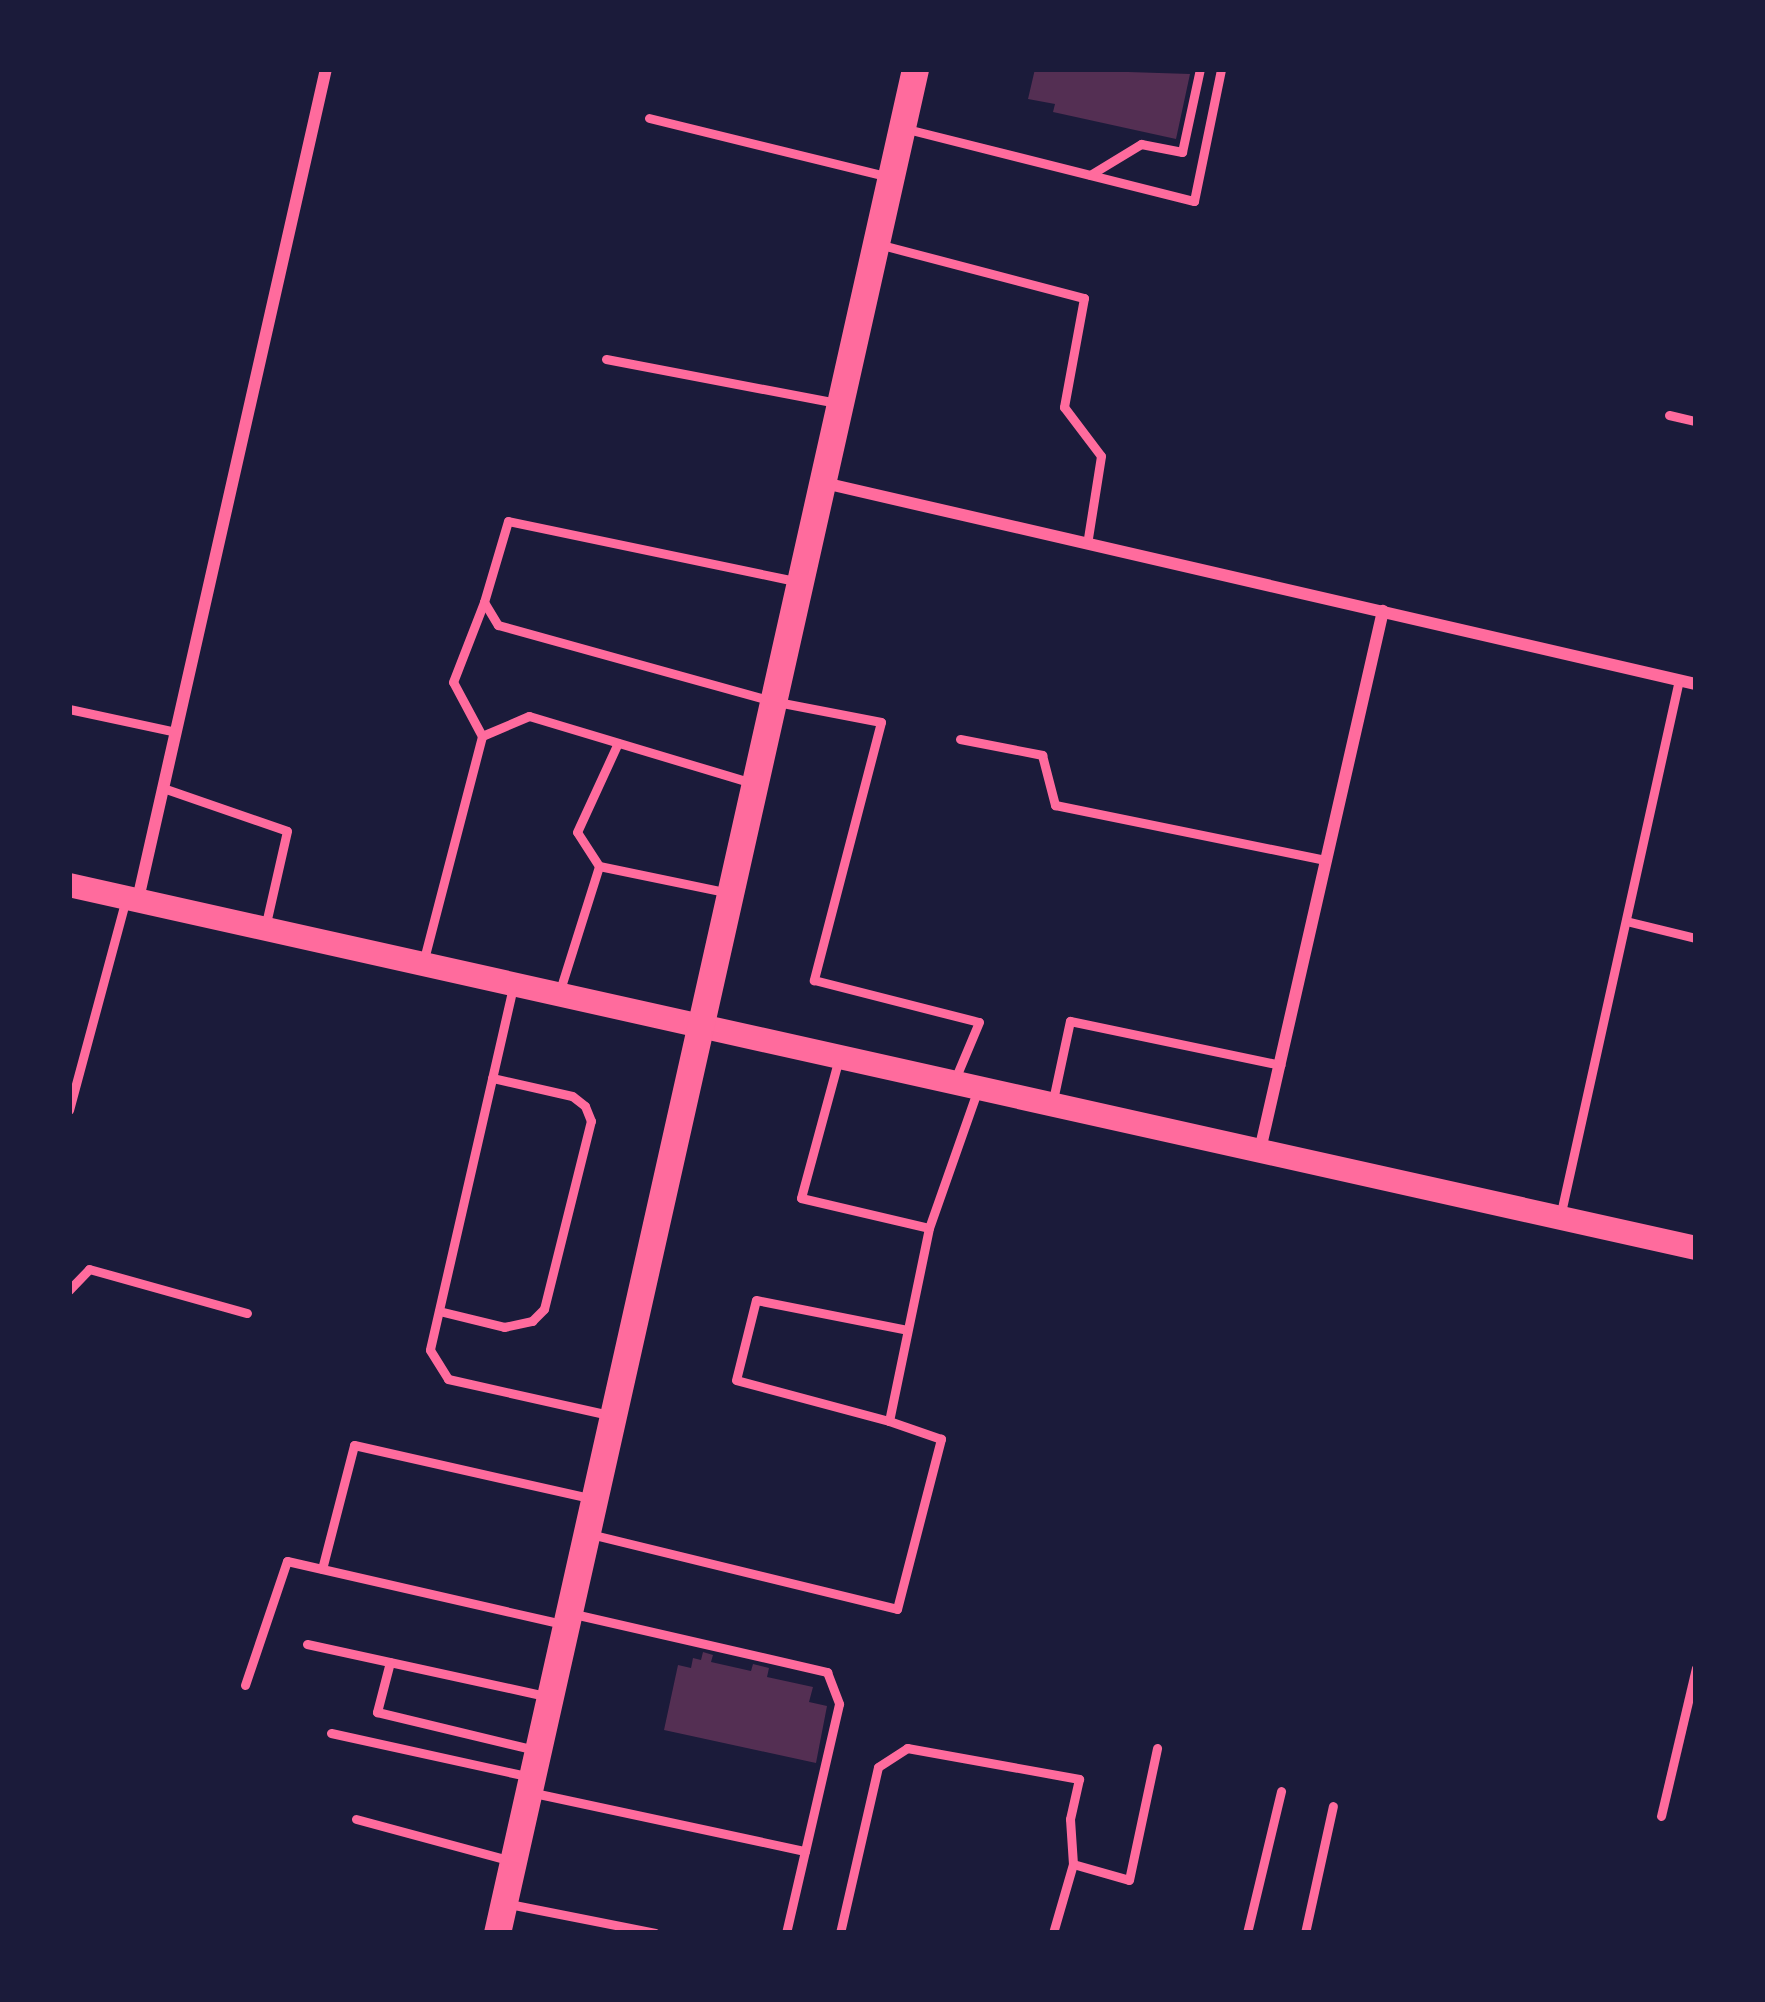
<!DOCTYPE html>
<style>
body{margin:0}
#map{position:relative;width:1765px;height:2002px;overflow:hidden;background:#1b1b3a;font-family:"DM Sans",sans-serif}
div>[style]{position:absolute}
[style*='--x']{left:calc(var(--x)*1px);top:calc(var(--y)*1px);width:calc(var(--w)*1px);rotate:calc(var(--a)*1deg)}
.building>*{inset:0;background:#542f53}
.service>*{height:9px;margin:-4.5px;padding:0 4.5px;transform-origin:4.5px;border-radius:4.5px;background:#ff6b9d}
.minor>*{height:12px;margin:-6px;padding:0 6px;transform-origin:6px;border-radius:6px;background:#ff6b9d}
.secondary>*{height:24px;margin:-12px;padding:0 12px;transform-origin:12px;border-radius:12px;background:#ff6b9d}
.primary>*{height:27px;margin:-13.5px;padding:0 13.5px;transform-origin:13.5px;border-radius:13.5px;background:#ff6b9d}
span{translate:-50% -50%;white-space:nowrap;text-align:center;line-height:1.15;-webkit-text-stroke:9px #1b1b3a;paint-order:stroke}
.frame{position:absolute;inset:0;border:72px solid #1b1b3a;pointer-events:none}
</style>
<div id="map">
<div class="building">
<div style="clip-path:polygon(1035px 69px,1190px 74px,1176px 139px,1053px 112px,1055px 104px,1028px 99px)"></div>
<div style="clip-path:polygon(703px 1652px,713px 1655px,711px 1662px,751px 1671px,753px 1664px,769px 1668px,767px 1677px,813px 1687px,809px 1702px,827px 1706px,816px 1763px,664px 1730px,678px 1665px,691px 1668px,693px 1658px,701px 1660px)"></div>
</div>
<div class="service">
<div style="--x:649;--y:118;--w:243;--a:13.8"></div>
<div style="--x:907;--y:129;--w:296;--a:14.1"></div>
<div style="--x:1194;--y:201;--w:135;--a:-78.4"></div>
<div style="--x:1090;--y:175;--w:60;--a:-31.3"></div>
<div style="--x:1141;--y:144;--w:42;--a:11"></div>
<div style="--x:1182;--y:152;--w:85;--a:-77.8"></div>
<div style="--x:878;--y:244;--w:213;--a:14.7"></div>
<div style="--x:1084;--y:298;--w:111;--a:100.4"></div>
<div style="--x:1064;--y:407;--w:61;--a:52.9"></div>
<div style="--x:1101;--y:456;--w:89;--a:99"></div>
<div style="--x:606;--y:359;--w:235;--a:10.8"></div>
<div style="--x:1669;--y:415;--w:28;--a:13"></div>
<div style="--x:795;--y:581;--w:293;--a:-168.2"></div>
<div style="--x:508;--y:521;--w:84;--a:106.5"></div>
<div style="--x:484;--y:602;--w:27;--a:59"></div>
<div style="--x:498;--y:625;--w:284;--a:15.5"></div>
<div style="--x:772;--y:701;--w:111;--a:10.9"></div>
<div style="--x:881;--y:722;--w:267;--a:104.6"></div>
<div style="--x:814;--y:980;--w:170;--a:14.3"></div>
<div style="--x:979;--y:1022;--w:62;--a:112.8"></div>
<div style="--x:69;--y:709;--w:109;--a:12.1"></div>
<div style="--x:482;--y:736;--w:61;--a:-118.2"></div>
<div style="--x:453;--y:682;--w:86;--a:-68.8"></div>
<div style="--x:960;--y:739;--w:84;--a:11"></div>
<div style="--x:1042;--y:755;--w:52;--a:75.4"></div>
<div style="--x:1055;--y:805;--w:277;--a:11.5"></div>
<div style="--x:163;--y:788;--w:131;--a:19.1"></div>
<div style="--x:287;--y:831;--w:99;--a:102.8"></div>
<div style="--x:599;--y:866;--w:40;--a:-122.9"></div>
<div style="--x:577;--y:832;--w:98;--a:-65.3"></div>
<div style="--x:1626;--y:921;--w:72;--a:13.7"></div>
<div style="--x:424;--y:959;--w:230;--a:-75.4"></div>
<div style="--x:482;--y:736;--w:51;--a:-23.1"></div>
<div style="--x:529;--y:716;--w:230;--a:16.7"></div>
<div style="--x:513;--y:987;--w:372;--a:102.9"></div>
<div style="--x:430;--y:1350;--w:34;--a:58"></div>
<div style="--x:448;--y:1379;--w:165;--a:12.6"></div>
<div style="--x:560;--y:990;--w:130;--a:-72.5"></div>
<div style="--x:599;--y:866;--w:129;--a:11.7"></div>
<div style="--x:839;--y:1058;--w:145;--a:105.2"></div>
<div style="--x:801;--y:1198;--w:131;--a:13.2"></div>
<div style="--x:929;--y:1228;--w:197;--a:101.7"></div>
<div style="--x:889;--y:1421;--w:158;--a:-165"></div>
<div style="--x:736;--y:1380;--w:82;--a:-76"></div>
<div style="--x:756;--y:1300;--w:154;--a:11.2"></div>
<div style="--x:1053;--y:1100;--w:81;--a:-77.9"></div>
<div style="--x:1070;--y:1021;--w:215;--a:11.8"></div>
<div style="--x:69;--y:1110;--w:215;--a:-74.9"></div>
<div style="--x:1560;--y:1217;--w:550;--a:-77.51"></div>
<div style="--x:929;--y:1228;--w:147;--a:-70.6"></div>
<div style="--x:69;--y:1290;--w:29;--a:-46"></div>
<div style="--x:89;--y:1269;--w:164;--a:15.6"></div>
<div style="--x:439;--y:1311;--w:67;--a:13.8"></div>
<div style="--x:504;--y:1327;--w:29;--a:-12"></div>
<div style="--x:532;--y:1321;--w:17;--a:-45"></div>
<div style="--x:544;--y:1309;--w:194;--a:-76"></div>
<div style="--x:591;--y:1121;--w:16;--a:-112"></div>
<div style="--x:585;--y:1106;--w:16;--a:-142"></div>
<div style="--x:572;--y:1096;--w:82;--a:-167.3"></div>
<div style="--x:590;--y:1534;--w:316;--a:13.7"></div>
<div style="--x:897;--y:1609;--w:176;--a:-75.5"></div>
<div style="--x:941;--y:1439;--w:55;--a:-160.9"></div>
<div style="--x:322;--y:1569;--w:128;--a:-75.5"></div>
<div style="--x:354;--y:1445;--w:242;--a:12.7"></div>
<div style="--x:574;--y:1614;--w:260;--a:12.9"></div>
<div style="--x:827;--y:1672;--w:34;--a:69"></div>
<div style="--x:839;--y:1704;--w:151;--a:103"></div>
<div style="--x:307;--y:1644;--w:244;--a:12.3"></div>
<div style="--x:390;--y:1662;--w:52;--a:104.6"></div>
<div style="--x:377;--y:1712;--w:158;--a:13.5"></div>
<div style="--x:245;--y:1685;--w:131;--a:-71.3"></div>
<div style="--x:287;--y:1561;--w:281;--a:12.9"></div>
<div style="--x:331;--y:1733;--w:201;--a:12.4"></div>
<div style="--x:534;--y:1793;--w:277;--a:12.1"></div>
<div style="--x:805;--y:1851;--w:84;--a:103"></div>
<div style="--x:1661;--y:1816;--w:152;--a:-76.7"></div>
<div style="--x:356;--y:1819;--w:157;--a:15.1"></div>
<div style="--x:1073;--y:1864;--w:58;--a:15.9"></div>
<div style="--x:1129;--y:1880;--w:135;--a:-78"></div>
<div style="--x:509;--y:1904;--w:149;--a:11.2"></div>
<div style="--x:840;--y:1933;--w:170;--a:-77.1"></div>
<div style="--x:878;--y:1767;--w:35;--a:-33"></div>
<div style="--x:907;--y:1748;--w:175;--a:10.2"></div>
<div style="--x:1079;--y:1779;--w:41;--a:102.7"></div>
<div style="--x:1070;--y:1819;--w:45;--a:86.2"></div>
<div style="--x:1073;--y:1864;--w:72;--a:106.2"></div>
<div style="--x:1247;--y:1933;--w:146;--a:-76.5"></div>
<div style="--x:1305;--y:1933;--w:130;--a:-77.6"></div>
</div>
<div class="minor">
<div style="--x:820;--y:482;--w:899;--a:12.99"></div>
<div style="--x:138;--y:899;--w:851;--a:-77.24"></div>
<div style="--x:1260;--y:1150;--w:553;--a:-77.15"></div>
</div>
<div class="secondary">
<div style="--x:69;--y:885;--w:1667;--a:12.58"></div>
</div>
<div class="primary">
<div style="--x:497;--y:1933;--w:1910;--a:-77.36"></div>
</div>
<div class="frame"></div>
</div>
